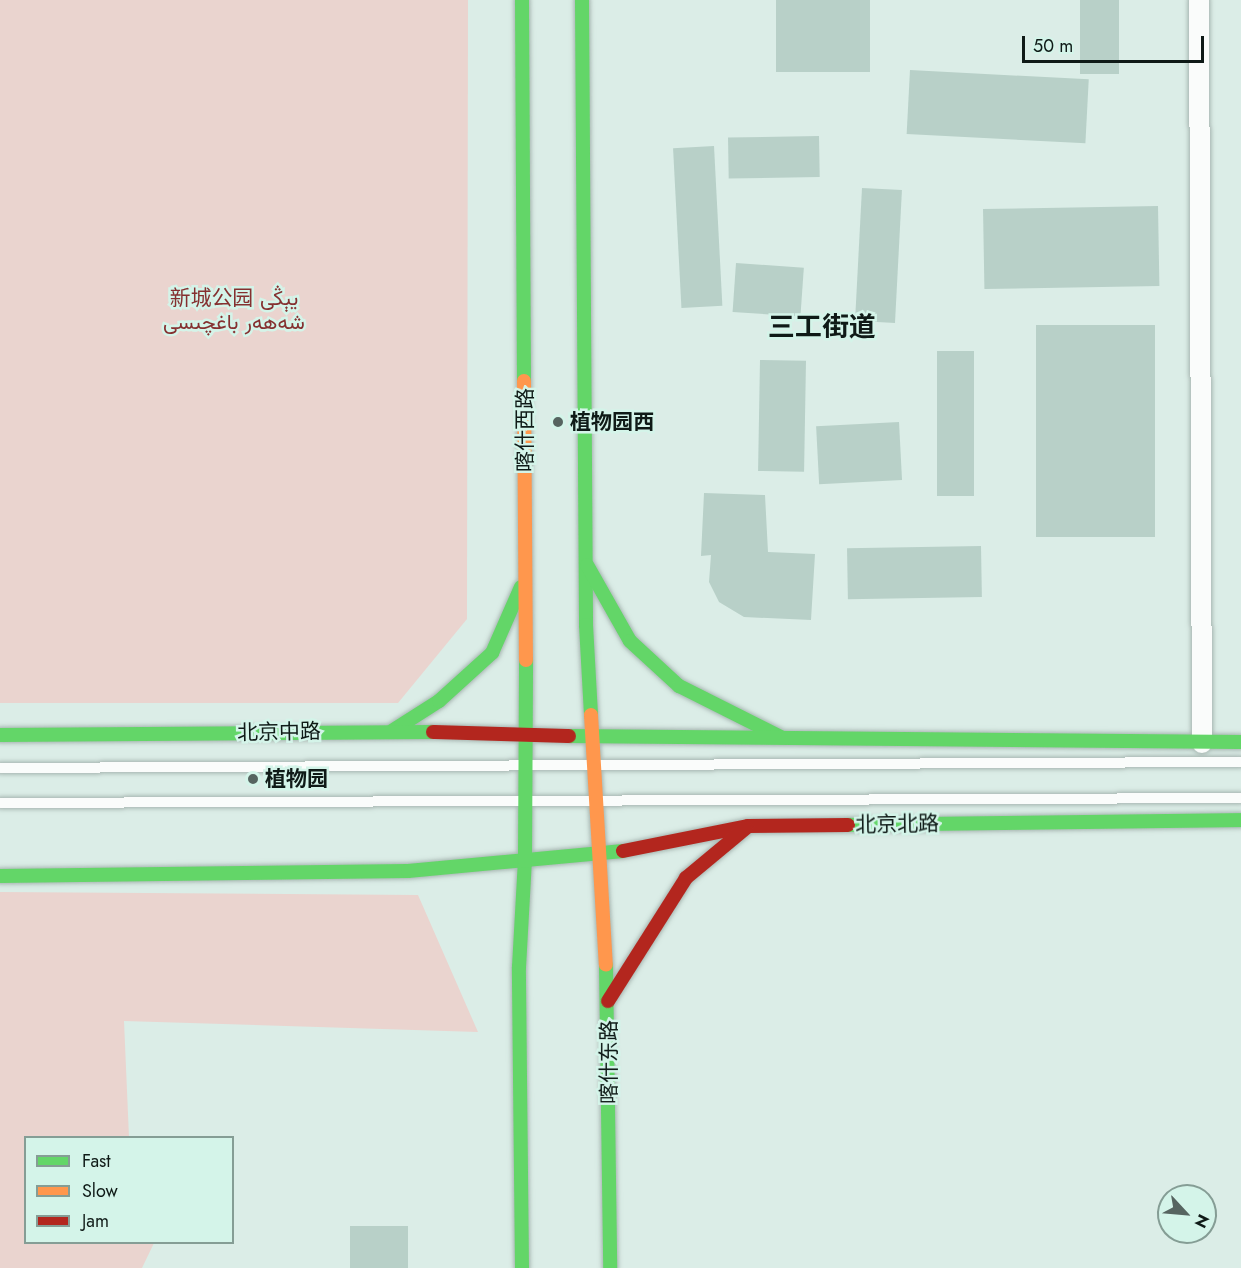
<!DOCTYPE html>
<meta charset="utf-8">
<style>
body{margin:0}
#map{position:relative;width:1241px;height:1268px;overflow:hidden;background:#dbede7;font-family:Jost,Vazirmatn,"Noto Sans SC",sans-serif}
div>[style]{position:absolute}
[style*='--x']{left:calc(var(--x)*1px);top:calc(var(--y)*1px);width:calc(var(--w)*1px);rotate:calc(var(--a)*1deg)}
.green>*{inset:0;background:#ead4cf}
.building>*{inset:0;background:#b8d0c8;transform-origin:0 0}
.roads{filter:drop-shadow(0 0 2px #a8b7b2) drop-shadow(0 0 2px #a8b7b2)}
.lane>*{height:10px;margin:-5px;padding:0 5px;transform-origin:5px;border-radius:5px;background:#fafcfb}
.street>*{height:20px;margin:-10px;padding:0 10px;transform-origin:10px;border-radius:10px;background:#fafcfb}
.fast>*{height:14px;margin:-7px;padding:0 7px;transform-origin:7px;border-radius:7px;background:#63d668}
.slow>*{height:14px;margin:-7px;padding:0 7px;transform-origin:7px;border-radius:7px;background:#ff974d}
.jam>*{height:14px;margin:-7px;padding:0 7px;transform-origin:7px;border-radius:7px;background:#b3261e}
.dots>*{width:16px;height:16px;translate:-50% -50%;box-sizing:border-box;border:3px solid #d4f4e9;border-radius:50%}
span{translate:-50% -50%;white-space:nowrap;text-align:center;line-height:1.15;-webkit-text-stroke:5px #d4f4e9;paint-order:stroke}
.park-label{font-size:21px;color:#853030}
.poi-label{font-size:21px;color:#0f1a17;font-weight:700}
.left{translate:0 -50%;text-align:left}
.street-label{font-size:21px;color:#0f1a17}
.district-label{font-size:27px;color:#0f1a17;font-weight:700}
.legend{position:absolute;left:24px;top:1136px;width:210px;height:108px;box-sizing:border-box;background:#d4f4e9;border:2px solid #859d95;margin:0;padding:8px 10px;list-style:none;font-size:18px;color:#0f1a17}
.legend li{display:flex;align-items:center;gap:12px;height:30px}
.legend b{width:30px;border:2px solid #859d95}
.north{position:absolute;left:1157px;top:1184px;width:60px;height:60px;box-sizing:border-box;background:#d4f4e9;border:2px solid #859d95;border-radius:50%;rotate:116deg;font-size:16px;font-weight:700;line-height:24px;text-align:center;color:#0f1a17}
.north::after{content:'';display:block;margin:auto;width:21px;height:27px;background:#566460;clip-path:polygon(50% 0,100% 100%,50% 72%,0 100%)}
.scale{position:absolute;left:1022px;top:36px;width:182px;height:27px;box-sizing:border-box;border:3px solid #0f1a17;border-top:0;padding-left:8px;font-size:18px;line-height:21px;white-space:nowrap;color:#0f1a17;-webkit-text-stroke:4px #d4f4e9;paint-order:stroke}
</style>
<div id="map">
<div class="green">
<div style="clip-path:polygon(0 0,468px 0,467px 619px,398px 703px,0 703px)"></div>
<div style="clip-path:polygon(0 892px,418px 895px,478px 1032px,124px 1021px,129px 1137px,26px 1138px,26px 1242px,154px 1243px,142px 1268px,0 1268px)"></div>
</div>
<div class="building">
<div style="left:776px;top:0;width:94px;height:72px"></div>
<div style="left:1080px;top:0;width:39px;height:74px"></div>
<div style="left:910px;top:70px;width:179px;height:64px;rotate:3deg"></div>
<div style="left:819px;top:136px;width:41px;height:91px;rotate:89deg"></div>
<div style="left:714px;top:146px;width:160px;height:41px;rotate:87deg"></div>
<div style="left:862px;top:188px;width:40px;height:133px;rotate:3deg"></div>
<div style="left:1158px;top:206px;width:80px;height:175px;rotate:89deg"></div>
<div style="left:736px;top:263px;width:68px;height:49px;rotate:4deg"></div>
<div style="left:1036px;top:325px;width:119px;height:212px"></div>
<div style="left:937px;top:351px;width:37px;height:145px"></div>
<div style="left:760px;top:360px;width:46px;height:111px;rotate:1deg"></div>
<div style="left:899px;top:422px;width:58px;height:83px;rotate:87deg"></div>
<div style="clip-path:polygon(704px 493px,765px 495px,768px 552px,815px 554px,811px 620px,744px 617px,719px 602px,709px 582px,711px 555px,701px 556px)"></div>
<div style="left:981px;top:546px;width:51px;height:134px;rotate:89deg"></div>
<div style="left:350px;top:1226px;width:58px;height:42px"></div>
</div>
<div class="roads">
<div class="lane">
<div style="--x:0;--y:768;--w:1241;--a:-0.28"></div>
<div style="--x:0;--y:803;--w:1241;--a:-0.23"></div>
</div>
<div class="street">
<div style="--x:1199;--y:0;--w:743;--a:89.77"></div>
</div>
<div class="fast">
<div style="--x:522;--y:0;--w:381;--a:89.7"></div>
<div style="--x:582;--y:0;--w:625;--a:89.63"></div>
<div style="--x:586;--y:625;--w:90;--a:86.8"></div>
<div style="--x:587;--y:565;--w:87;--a:60.5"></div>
<div style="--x:630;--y:641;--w:67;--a:42.6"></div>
<div style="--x:679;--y:686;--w:114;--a:26.6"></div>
<div style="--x:392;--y:731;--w:56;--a:-32.6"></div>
<div style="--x:439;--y:701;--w:72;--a:-42.2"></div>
<div style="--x:492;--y:653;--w:72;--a:-66.3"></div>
<div style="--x:0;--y:735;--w:433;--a:-0.4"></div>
<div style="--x:569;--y:736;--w:672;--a:0.51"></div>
<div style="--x:848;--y:825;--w:393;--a:-0.7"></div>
<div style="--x:0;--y:876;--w:408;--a:-0.7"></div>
<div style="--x:408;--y:871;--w:216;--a:-5.3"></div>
<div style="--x:606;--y:965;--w:303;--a:89.2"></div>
<div style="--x:522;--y:1268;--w:301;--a:-90.6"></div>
<div style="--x:519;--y:967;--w:106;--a:-86.8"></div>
<div style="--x:525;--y:861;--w:201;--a:-89.7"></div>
</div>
<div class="slow">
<div style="--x:524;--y:381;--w:279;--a:89.6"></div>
<div style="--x:591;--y:715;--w:250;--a:86.6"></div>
</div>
<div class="jam">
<div style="--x:433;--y:732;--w:136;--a:1.7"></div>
<div style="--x:623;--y:851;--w:127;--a:-11.3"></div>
<div style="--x:748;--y:826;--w:100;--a:-0.6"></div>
<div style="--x:608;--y:1001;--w:146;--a:-57.6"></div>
<div style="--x:686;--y:878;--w:78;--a:-39.8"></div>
</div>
</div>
<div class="dots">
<div style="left:558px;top:422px;background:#566460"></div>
<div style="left:253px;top:779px;background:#566460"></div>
</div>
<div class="park-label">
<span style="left:234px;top:310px">新城公园 يېڭى<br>شەھەر باغچىسى</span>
</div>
<div class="poi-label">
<span class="left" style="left:570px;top:422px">植物园西</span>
<span class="left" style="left:265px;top:779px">植物园</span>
</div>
<div class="street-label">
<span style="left:525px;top:430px;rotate:-90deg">喀什西路</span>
<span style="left:279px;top:732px;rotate:-1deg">北京中路</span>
<span style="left:897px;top:824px;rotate:-1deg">北京北路</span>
<span style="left:609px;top:1062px;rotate:-90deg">喀什东路</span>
</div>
<div class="district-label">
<span style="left:822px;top:327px">三工街道</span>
</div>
<ul class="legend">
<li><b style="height:8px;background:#63d668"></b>Fast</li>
<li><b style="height:8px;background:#ff974d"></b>Slow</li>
<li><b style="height:8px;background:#b3261e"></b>Jam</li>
</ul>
<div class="north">N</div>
<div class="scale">50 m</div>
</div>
